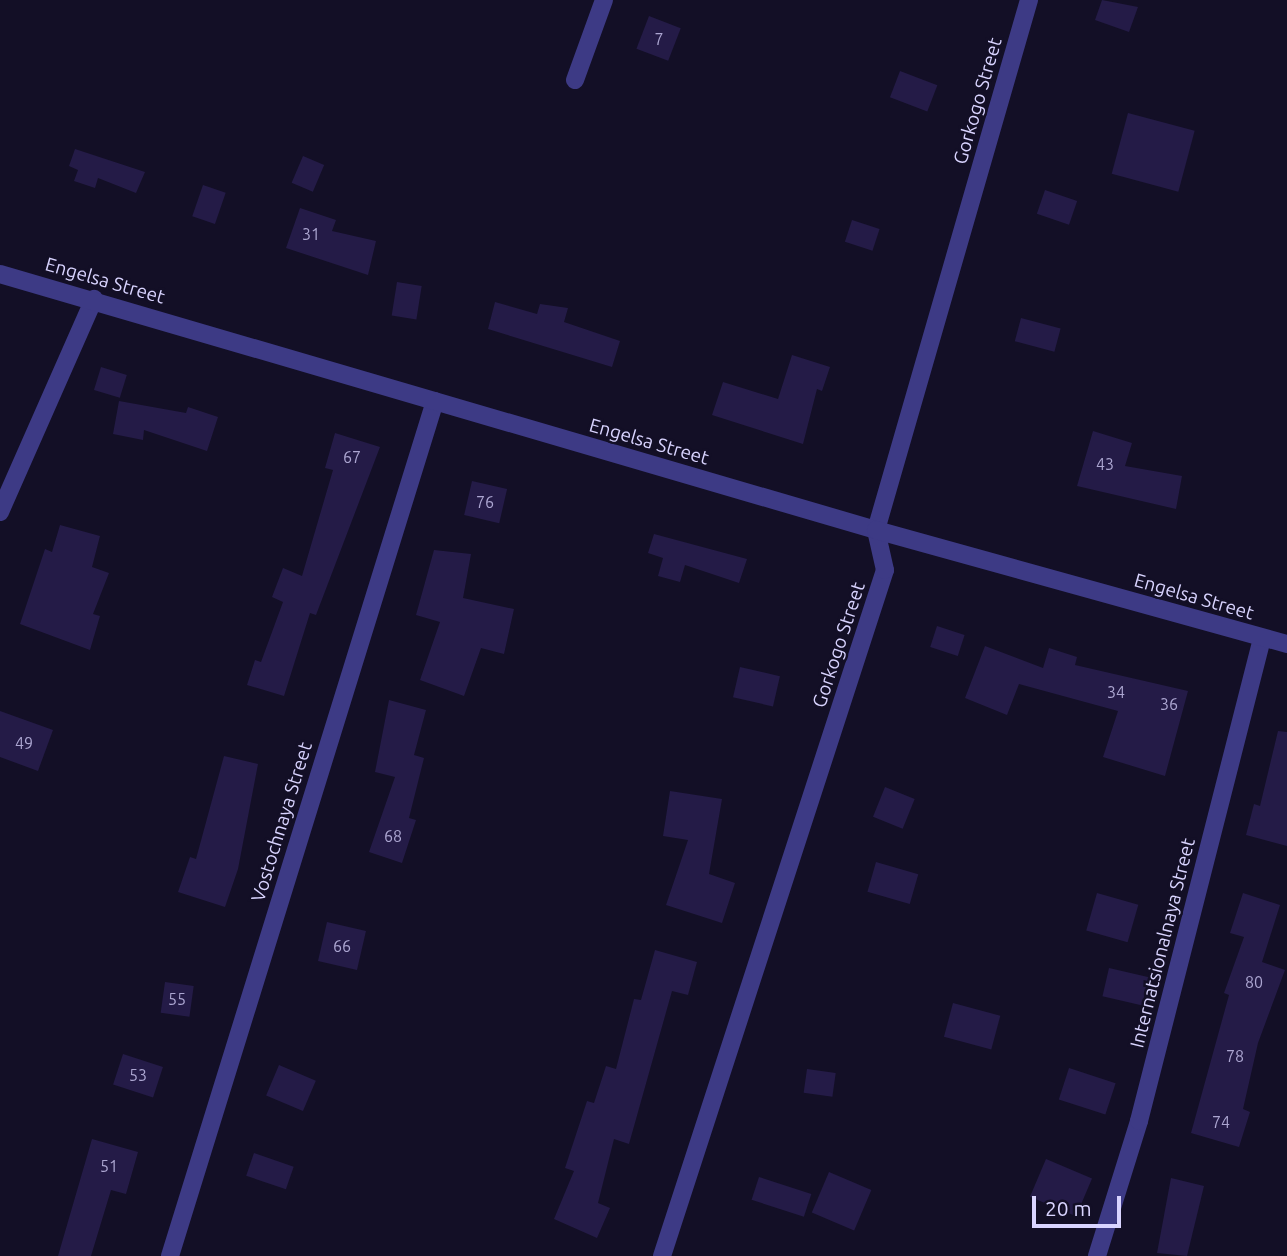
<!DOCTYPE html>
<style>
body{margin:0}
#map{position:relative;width:1287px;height:1256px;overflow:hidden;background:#130f26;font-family:Ubuntu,sans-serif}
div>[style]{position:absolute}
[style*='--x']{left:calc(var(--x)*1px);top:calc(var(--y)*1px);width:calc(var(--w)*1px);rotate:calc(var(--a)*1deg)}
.building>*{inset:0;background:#241b47;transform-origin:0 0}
.minor>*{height:18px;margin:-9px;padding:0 9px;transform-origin:9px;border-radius:9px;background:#3d3a85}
.tertiary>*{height:18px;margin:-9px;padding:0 9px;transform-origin:9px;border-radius:9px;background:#3d3a85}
span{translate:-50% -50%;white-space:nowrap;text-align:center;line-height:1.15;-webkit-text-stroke:5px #130f26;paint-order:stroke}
.number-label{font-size:16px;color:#aca6d1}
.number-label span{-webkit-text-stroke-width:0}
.street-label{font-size:19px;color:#d9d4ff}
.scale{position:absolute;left:1032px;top:1196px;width:89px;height:32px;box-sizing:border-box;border:4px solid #d9d4ff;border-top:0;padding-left:9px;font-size:21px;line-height:24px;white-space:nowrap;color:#d9d4ff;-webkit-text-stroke:5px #130f26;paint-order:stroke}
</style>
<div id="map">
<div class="building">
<div style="clip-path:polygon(1102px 0,1138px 7px,1129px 32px,1095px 20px)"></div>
<div style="left:649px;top:16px;width:34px;height:35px;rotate:21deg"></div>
<div style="left:900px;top:71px;width:40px;height:28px;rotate:21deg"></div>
<div style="left:1128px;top:113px;width:69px;height:63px;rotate:15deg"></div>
<div style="clip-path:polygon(75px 149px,145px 172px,136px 193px,98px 178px,95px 188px,74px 181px,78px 170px,69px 166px)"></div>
<div style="left:303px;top:156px;width:23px;height:29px;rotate:23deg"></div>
<div style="left:203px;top:185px;width:24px;height:33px;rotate:19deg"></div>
<div style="left:1045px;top:190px;width:34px;height:25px;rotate:19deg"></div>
<div style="clip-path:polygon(300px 208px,336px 220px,332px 231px,376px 241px,368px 275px,286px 248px)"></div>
<div style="left:852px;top:220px;width:29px;height:23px;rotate:18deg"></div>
<div style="left:397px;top:282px;width:25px;height:34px;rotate:9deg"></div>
<div style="clip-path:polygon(495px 302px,537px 314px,540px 304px,568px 308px,564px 322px,620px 341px,612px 367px,488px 329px)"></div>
<div style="left:1021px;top:318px;width:41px;height:24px;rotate:15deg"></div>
<div style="clip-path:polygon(792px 355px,830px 367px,822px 391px,817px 389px,803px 444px,712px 415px,723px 382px,778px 399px)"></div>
<div style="left:101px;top:367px;width:27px;height:24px;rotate:17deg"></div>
<div style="clip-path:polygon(119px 401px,186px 413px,188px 407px,218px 417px,207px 451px,144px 430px,143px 440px,113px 434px)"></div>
<div style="clip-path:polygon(1093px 431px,1132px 443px,1125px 466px,1182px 476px,1176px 509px,1077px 486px)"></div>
<div style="clip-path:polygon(335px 433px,380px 447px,316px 615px,310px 613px,284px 696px,247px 685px,255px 660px,261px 662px,283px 602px,272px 597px,283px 568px,302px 576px,333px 470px,325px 468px)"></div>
<div style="left:472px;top:481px;width:36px;height:35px;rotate:13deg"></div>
<div style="clip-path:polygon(60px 525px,100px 536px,92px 567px,109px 573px,93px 614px,100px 616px,90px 650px,20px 624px,45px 549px,52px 552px)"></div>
<div style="clip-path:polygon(654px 534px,747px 559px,739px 583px,685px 565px,680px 582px,658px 576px,663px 558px,648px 553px)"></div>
<div style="clip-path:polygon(434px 550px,471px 554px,463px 598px,514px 609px,504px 654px,481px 648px,464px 696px,420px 680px,440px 622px,416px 615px)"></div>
<div style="left:937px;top:626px;width:29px;height:22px;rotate:18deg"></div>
<div style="clip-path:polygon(985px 646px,1043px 668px,1049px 648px,1077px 657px,1075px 665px,1188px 691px,1165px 776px,1103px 757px,1118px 711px,1019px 684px,1007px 715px,965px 698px)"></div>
<div style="left:740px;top:667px;width:41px;height:31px;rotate:13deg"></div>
<div style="clip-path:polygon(389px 700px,426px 710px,414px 755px,424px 758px,409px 818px,416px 820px,402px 863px,369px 852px,395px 777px,375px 772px)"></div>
<div style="clip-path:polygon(0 711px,53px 730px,38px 771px,0 757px)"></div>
<div style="clip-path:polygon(1278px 731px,1287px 732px,1287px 846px,1246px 835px,1254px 804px,1260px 806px)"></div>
<div style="clip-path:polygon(224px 756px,258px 764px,238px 869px,225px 907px,178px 892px,190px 857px,196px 859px)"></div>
<div style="left:885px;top:787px;width:32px;height:32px;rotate:22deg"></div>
<div style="clip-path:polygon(670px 791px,722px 799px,709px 874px,735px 883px,722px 923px,666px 905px,688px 840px,663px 836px)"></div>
<div style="left:876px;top:862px;width:44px;height:31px;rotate:16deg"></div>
<div style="left:1097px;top:893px;width:43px;height:39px;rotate:16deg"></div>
<div style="clip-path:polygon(1243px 893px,1280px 905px,1262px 962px,1285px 970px,1258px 1043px,1243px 1109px,1250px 1112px,1239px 1147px,1191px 1133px,1229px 995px,1224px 993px,1244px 937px,1230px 933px)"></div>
<div style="left:327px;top:922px;width:40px;height:40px;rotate:13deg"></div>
<div style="clip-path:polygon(655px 950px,697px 962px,688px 995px,672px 991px,629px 1144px,614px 1139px,598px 1203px,610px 1208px,597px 1238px,554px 1219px,574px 1171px,565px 1168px,587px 1101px,594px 1103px,606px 1066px,616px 1069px,634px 999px,641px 1000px)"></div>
<div style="left:1109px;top:968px;width:41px;height:29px;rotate:13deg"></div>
<div style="left:165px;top:982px;width:29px;height:31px;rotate:8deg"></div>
<div style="left:953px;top:1003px;width:49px;height:35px;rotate:15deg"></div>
<div style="left:123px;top:1054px;width:42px;height:32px;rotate:18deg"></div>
<div style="left:279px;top:1065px;width:40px;height:33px;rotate:23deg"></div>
<div style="left:1069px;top:1068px;width:49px;height:33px;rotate:18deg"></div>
<div style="left:807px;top:1069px;width:29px;height:24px;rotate:8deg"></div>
<div style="clip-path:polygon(92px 1139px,138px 1152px,126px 1194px,111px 1190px,91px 1256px,58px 1256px)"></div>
<div style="left:254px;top:1153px;width:42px;height:24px;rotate:19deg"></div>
<div style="left:1046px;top:1159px;width:50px;height:41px;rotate:23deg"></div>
<div style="left:829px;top:1172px;width:46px;height:44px;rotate:23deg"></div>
<div style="left:759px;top:1177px;width:55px;height:24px;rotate:18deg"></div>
<div style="clip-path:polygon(1171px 1178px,1204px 1186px,1187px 1256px,1157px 1253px)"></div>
</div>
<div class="minor">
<div style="--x:575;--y:80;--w:85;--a:-70.1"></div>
<div style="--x:0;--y:512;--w:233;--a:-66.2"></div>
<div style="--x:170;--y:1256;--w:895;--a:-72.78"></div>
<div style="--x:662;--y:1256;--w:721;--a:-71.99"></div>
<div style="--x:885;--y:570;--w:41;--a:-102.7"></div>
<div style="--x:876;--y:530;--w:552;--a:-73.9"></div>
<div style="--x:1097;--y:1256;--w:141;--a:-72.7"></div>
<div style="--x:1139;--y:1121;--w:498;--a:-75.7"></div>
</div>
<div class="tertiary">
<div style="--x:0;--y:274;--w:913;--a:16.29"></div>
<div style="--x:876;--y:530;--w:427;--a:15.5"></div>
</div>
<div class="number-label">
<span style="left:659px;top:39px">7</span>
<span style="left:311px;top:234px">31</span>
<span style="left:352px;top:457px">67</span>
<span style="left:1105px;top:464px">43</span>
<span style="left:485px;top:502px">76</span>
<span style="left:1116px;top:692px">34</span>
<span style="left:1169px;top:704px">36</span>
<span style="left:24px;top:743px">49</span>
<span style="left:393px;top:836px">68</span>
<span style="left:342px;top:946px">66</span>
<span style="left:1254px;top:982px">80</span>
<span style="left:177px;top:999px">55</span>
<span style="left:1235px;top:1056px">78</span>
<span style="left:138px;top:1075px">53</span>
<span style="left:1221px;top:1122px">74</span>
<span style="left:109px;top:1166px">51</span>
</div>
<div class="street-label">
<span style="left:978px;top:101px;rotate:-74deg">Gorkogo Street</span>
<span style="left:105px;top:281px;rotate:16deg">Engelsa Street</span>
<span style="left:649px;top:442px;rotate:16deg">Engelsa Street</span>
<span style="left:1194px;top:597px;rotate:16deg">Engelsa Street</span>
<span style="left:839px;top:645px;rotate:-72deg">Gorkogo Street</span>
<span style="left:282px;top:822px;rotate:-73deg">Vostochnaya Street</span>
<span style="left:1163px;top:943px;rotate:-76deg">Internatsionalnaya Street</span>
</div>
<div class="scale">20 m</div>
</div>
